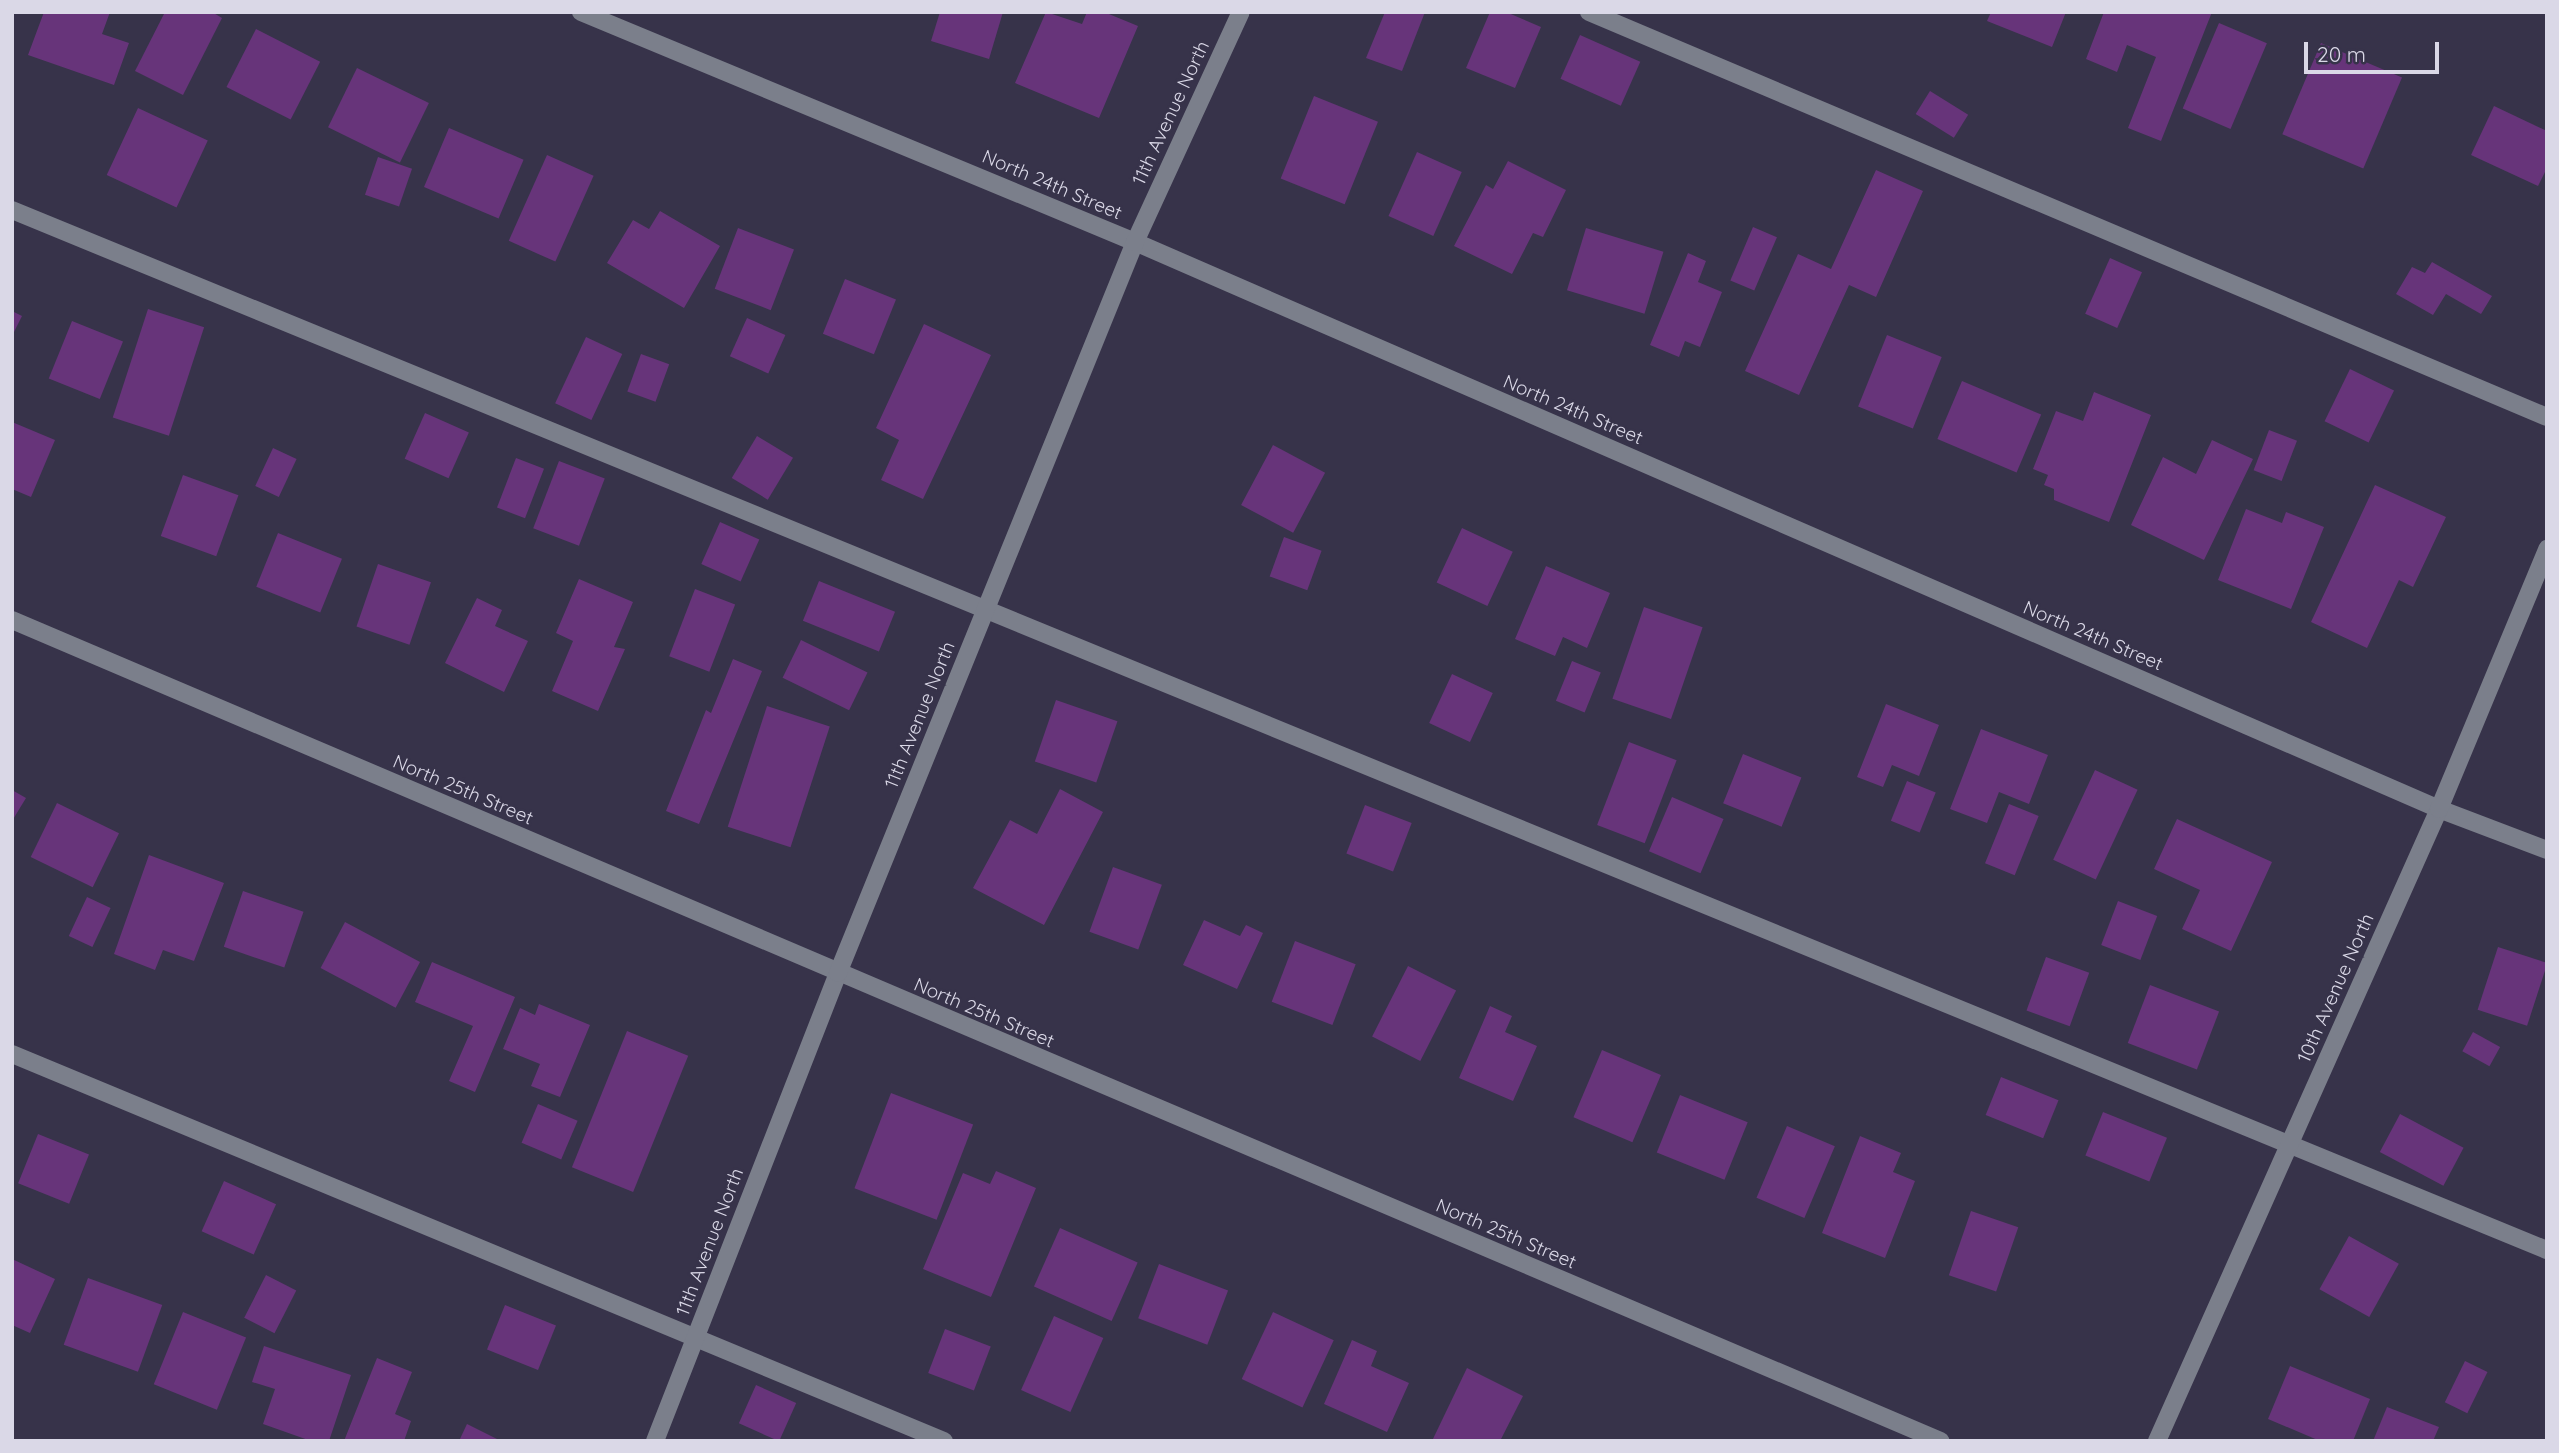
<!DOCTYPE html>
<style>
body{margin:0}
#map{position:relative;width:2559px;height:1453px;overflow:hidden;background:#37334a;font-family:Quicksand,sans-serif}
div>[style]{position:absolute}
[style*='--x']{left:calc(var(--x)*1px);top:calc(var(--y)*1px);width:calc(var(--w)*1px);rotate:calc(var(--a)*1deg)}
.building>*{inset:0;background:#67347a;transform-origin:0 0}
.minor>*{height:18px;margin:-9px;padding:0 9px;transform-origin:9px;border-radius:9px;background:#7b7f8b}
span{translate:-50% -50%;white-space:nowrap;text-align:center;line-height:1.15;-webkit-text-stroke:5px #37334a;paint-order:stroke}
.street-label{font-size:19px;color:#dad8e7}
.frame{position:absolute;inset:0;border:14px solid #dad8e7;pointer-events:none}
.scale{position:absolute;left:2304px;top:42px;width:135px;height:32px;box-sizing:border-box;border:4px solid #dad8e7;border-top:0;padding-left:9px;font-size:21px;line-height:24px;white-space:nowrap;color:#dad8e7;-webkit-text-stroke:5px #37334a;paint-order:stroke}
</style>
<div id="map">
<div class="building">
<div style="clip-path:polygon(44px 12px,110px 12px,102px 34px,129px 43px,114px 85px,28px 55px)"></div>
<div style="clip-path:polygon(165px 12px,212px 12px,222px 18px,183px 95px,135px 71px)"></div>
<div style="clip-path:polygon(940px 12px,1003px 12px,989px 59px,931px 41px)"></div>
<div style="clip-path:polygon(1046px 12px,1082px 24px,1087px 12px,1104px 12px,1138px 26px,1099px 118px,1015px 83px)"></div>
<div style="clip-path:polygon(1385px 12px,1425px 12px,1402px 71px,1366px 58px)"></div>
<div style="clip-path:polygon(1490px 12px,1506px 12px,1541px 27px,1515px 88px,1466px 68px)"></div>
<div style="clip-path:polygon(1991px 12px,2066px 12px,2052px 47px,1987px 21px)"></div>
<div style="clip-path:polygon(2104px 12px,2212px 12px,2161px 141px,2128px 128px,2156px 57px,2127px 45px,2117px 72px,2086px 59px)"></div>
<div style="left:2219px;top:23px;width:52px;height:93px;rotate:23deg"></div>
<div style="left:256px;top:29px;width:72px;height:65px;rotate:27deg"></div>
<div style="left:1580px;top:35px;width:66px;height:48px;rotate:24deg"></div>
<div style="left:2321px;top:43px;width:88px;height:99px;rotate:23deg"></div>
<div style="left:357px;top:68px;width:80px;height:66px;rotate:26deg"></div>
<div style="left:1930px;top:91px;width:45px;height:27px;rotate:32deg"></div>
<div style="left:1314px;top:96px;width:69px;height:89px;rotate:22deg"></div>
<div style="clip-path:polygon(2494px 106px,2547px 131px,2547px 168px,2538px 186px,2471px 155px)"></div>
<div style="left:138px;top:108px;width:77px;height:74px;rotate:25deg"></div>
<div style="left:449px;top:128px;width:81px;height:64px;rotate:23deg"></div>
<div style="left:1417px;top:152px;width:49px;height:70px;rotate:24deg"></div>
<div style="left:547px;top:155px;width:51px;height:94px;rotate:24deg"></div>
<div style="left:378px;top:157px;width:36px;height:40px;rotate:19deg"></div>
<div style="clip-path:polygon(1508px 161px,1566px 190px,1543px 237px,1533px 233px,1512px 274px,1454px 246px,1486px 185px,1493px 189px)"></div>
<div style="clip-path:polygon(1876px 170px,1923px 191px,1876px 297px,1849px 285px,1799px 395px,1745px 371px,1798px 254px,1831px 269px)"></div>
<div style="clip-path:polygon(660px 211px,720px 246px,684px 308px,607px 263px,633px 220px,649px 229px)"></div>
<div style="left:1753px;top:227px;width:26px;height:58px;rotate:23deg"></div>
<div style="left:738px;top:228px;width:60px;height:65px;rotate:21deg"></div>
<div style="left:1586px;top:228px;width:81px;height:65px;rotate:17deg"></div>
<div style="clip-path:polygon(1688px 253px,1706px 261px,1698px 282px,1722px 292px,1700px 347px,1685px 341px,1679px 357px,1650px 345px)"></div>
<div style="left:2110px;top:258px;width:35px;height:61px;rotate:24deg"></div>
<div style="clip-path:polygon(2432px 262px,2492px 296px,2481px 314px,2446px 294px,2433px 315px,2396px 294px,2412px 267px,2425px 273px)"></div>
<div style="left:845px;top:279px;width:55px;height:59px;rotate:22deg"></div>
<div style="left:148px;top:309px;width:59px;height:114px;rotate:18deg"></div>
<div style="clip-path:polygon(12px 311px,22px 316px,12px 336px)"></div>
<div style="left:747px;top:318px;width:42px;height:42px;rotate:24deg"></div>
<div style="left:72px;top:321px;width:55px;height:62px;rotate:22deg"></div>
<div style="clip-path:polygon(924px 324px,991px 355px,923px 499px,881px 480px,899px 440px,876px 428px)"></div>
<div style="left:1887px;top:335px;width:59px;height:77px;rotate:22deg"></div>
<div style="left:586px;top:337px;width:40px;height:73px;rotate:25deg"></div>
<div style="left:641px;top:354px;width:30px;height:40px;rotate:20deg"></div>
<div style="left:2350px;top:369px;width:49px;height:58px;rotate:26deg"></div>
<div style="left:1962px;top:381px;width:86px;height:63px;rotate:23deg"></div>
<div style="clip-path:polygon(2094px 392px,2151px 415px,2109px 522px,2054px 500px,2054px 489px,2044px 485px,2048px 475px,2033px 469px,2056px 411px,2083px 421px)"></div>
<div style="left:425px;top:413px;width:48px;height:50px;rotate:24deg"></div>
<div style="clip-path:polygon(12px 422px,55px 440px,31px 497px,12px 489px)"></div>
<div style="left:2269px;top:430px;width:30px;height:43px;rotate:21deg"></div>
<div style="left:757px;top:436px;width:42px;height:49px;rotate:31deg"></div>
<div style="clip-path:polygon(2212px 440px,2253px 459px,2204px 560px,2131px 525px,2163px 457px,2196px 474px)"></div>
<div style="left:1273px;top:445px;width:59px;height:68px;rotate:28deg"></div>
<div style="left:273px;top:448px;width:26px;height:42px;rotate:25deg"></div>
<div style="left:516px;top:458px;width:30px;height:53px;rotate:21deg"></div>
<div style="left:559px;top:461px;width:49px;height:72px;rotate:21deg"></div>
<div style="left:183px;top:475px;width:59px;height:65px;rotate:20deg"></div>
<div style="clip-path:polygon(2375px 485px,2446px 517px,2413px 587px,2399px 580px,2367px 648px,2311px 622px)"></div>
<div style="clip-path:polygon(2246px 509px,2282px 523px,2286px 512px,2324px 527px,2291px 609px,2218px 580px)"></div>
<div style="left:720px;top:522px;width:43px;height:46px;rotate:24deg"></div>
<div style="left:1462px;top:528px;width:56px;height:60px;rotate:25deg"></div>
<div style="left:278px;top:533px;width:69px;height:58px;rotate:22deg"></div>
<div style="left:1284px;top:537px;width:40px;height:42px;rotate:20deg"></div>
<div style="left:378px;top:564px;width:56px;height:66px;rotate:19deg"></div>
<div style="clip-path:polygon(1546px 566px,1610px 593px,1587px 648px,1563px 637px,1555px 656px,1515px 639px)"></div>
<div style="clip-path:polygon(579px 579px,633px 602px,614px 647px,625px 649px,598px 711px,552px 691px,573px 641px,556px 633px)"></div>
<div style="left:819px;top:581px;width:82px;height:43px;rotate:22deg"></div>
<div style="left:695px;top:589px;width:43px;height:72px;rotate:21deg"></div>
<div style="clip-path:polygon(477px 598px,502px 610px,495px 626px,528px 641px,504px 692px,445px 663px)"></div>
<div style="left:1644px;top:607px;width:62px;height:97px;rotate:19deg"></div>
<div style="left:801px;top:640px;width:74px;height:42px;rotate:26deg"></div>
<div style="clip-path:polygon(733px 659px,762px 671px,699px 824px,666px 811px,706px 710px,711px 713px)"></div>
<div style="left:1572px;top:661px;width:31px;height:43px;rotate:22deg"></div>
<div style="left:1452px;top:674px;width:45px;height:54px;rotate:25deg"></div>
<div style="left:1056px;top:700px;width:65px;height:65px;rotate:19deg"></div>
<div style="clip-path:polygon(1886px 704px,1939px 725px,1919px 776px,1892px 765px,1883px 787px,1857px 777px)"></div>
<div style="left:767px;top:706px;width:66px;height:127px;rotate:18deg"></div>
<div style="clip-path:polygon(1981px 729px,2048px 755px,2029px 804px,1999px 792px,1987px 823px,1950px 809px)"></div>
<div style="left:1629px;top:742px;width:51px;height:89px;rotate:21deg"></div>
<div style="left:1743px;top:754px;width:63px;height:53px;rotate:22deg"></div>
<div style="left:2095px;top:770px;width:47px;height:99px;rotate:25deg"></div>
<div style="left:1907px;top:781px;width:31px;height:43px;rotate:22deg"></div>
<div style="clip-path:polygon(1060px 789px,1103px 812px,1044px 925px,973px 888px,1010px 820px,1037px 834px)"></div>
<div style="clip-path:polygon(12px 790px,26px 798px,12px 821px)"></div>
<div style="left:1672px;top:797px;width:56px;height:59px;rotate:23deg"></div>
<div style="left:57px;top:803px;width:69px;height:60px;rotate:26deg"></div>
<div style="left:2009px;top:804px;width:32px;height:64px;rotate:22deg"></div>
<div style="left:1365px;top:805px;width:50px;height:52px;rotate:21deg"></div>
<div style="clip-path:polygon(2177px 819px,2272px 862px,2231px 951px,2182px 929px,2200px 890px,2154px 869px)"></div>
<div style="clip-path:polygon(149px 855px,224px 883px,194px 961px,163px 950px,155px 970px,114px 954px)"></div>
<div style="left:1113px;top:867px;width:52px;height:69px;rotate:20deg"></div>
<div style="left:243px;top:891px;width:64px;height:59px;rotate:19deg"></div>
<div style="left:87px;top:897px;width:26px;height:43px;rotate:25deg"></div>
<div style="left:2118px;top:901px;width:42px;height:47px;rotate:21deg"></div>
<div style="clip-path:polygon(1204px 920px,1240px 936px,1246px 925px,1263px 933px,1237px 989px,1183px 965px)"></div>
<div style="left:345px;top:922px;width:85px;height:52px;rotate:28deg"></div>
<div style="left:1295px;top:941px;width:65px;height:65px;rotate:21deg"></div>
<div style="left:2498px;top:947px;width:52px;height:66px;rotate:18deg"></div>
<div style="left:2046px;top:957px;width:46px;height:57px;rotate:20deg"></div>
<div style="clip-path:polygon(432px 962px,515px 997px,475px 1092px,449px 1081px,473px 1026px,415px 1002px)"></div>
<div style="left:1408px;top:966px;width:54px;height:79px;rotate:27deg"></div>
<div style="left:2150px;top:985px;width:74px;height:62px;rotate:21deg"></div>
<div style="clip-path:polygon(539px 1004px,590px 1025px,560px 1097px,531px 1086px,540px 1064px,503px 1049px,520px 1008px,535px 1015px)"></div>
<div style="clip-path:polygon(1490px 1006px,1512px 1016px,1505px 1032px,1537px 1046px,1513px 1101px,1459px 1078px)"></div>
<div style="left:627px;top:1031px;width:66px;height:147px;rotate:22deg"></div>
<div style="left:2473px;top:1032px;width:31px;height:22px;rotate:29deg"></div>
<div style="left:1602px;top:1050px;width:64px;height:73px;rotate:23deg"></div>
<div style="left:2001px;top:1077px;width:62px;height:41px;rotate:22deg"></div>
<div style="left:891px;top:1093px;width:88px;height:102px;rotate:21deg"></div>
<div style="left:1680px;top:1095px;width:73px;height:62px;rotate:22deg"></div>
<div style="left:538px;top:1104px;width:43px;height:42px;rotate:23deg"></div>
<div style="left:2103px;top:1112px;width:69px;height:47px;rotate:22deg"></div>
<div style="left:2400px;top:1114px;width:72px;height:43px;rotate:28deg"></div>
<div style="left:1787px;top:1126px;width:52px;height:78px;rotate:23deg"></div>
<div style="left:38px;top:1134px;width:55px;height:53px;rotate:22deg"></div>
<div style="clip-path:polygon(1860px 1136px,1901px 1153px,1893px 1172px,1915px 1181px,1885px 1258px,1822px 1233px)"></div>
<div style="clip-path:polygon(996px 1171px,1036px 1188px,991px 1297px,923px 1269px,963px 1173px,990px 1184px)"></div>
<div style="left:224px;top:1181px;width:57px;height:55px;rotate:24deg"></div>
<div style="left:1971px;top:1211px;width:50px;height:68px;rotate:19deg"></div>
<div style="left:1060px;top:1228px;width:85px;height:64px;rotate:24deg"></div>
<div style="left:2349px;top:1236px;width:57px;height:61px;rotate:29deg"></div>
<div style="clip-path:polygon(12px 1259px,55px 1279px,30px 1333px,12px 1325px)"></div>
<div style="left:1159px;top:1264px;width:74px;height:58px;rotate:21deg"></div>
<div style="left:266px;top:1275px;width:34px;height:48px;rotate:27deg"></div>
<div style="left:88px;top:1278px;width:79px;height:71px;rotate:20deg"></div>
<div style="left:505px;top:1305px;width:55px;height:48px;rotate:22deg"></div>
<div style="left:183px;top:1312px;width:68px;height:78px;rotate:22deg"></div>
<div style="left:1273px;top:1312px;width:67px;height:74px;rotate:25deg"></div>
<div style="left:1054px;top:1316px;width:54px;height:81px;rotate:24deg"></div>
<div style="left:945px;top:1329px;width:49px;height:47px;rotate:21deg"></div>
<div style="clip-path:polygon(1352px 1340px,1377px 1351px,1371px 1366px,1409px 1383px,1387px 1432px,1324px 1404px)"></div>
<div style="clip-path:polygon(264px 1346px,351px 1375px,329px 1441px,311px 1441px,263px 1424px,275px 1389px,252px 1382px)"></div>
<div style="clip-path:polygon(377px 1358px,412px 1372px,395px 1414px,411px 1421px,404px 1441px,344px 1441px)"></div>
<div style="left:2465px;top:1361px;width:25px;height:46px;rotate:26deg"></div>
<div style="clip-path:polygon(2290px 1366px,2370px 1399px,2353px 1441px,2320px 1441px,2268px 1419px)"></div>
<div style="clip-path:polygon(1467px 1368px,1523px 1396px,1500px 1441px,1432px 1441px)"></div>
<div style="left:756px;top:1385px;width:44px;height:42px;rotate:24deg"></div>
<div style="clip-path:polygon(2387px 1407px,2439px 1427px,2433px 1441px,2373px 1441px)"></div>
<div style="clip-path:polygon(467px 1424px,501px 1441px,459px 1441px)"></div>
</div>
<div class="minor">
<div style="--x:581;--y:12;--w:600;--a:22.55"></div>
<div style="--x:1135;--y:242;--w:1422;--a:23.5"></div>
<div style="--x:2439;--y:809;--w:116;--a:20.8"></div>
<div style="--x:1589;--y:12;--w:1040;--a:22.92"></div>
<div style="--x:12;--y:210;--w:2740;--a:22.31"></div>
<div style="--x:12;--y:620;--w:2096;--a:23.06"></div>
<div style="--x:12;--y:1054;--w:1009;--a:22.55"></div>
<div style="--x:655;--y:1441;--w:503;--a:-68.64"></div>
<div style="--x:838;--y:973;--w:789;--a:-67.89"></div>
<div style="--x:1135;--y:242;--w:253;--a:-65.3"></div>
<div style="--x:2157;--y:1441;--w:692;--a:-65.95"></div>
<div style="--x:2439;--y:809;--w:282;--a:-67.4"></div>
</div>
<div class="street-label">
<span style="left:1171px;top:113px;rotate:-65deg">11th Avenue North</span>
<span style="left:1052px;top:185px;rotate:23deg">North 24th Street</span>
<span style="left:1573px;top:410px;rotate:23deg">North 24th Street</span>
<span style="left:2093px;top:636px;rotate:23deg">North 24th Street</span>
<span style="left:920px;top:715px;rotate:-68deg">11th Avenue North</span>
<span style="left:463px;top:790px;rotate:23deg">North 25th Street</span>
<span style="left:2336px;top:988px;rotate:-66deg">10th Avenue North</span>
<span style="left:984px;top:1013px;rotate:23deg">North 25th Street</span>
<span style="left:1506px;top:1234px;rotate:23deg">North 25th Street</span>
<span style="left:710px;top:1242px;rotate:-69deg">11th Avenue North</span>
</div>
<div class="frame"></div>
<div class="scale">20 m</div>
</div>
